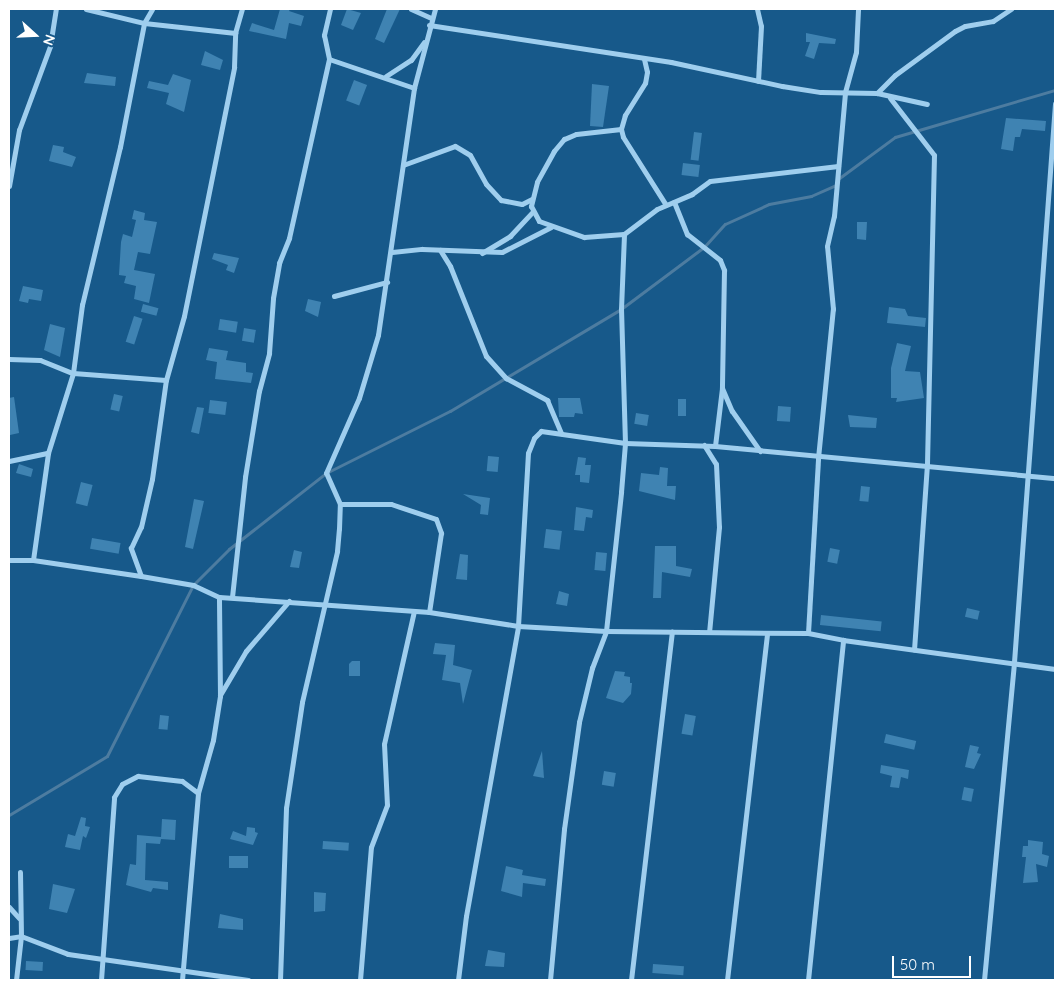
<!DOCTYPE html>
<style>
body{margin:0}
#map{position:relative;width:1064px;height:989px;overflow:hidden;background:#17598a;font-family:Quicksand,sans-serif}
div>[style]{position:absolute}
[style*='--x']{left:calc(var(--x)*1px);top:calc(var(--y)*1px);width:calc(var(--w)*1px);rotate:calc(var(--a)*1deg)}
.stream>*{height:3px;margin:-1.5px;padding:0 1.5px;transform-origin:1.5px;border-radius:1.5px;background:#4d7ca0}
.building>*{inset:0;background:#3f83b2;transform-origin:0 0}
.minor>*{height:5px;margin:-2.5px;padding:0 2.5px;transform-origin:2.5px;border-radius:2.5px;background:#9fceee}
span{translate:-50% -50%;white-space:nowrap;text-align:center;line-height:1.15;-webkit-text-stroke:4.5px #17598a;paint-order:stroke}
.frame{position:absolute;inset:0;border:10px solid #fff;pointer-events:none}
.north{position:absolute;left:10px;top:10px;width:50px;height:50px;-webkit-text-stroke:4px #17598a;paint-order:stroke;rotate:110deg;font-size:14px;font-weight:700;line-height:20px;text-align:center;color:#fff}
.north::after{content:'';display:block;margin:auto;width:18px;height:22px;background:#fff;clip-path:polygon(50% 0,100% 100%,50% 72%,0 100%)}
.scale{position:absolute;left:892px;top:956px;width:79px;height:22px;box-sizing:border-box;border:2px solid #fff;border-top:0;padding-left:6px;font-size:15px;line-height:18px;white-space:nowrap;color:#fff;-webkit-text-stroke:4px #17598a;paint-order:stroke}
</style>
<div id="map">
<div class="stream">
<div style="--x:9;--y:815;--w:114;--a:-31"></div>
<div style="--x:107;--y:756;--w:191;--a:-63.3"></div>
<div style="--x:193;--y:585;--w:51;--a:-45"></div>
<div style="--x:229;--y:549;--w:123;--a:-38.1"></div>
<div style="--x:326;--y:473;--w:139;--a:-26.6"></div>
<div style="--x:450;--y:411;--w:199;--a:-30.8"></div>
<div style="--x:621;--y:309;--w:104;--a:-36.8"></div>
<div style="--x:704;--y:247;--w:31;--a:-48"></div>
<div style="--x:725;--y:224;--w:48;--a:-24.4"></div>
<div style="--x:769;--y:204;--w:43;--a:-10.8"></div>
<div style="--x:811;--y:196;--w:27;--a:-24"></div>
<div style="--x:836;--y:185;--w:6;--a:-72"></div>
<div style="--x:838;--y:179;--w:71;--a:-36.4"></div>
<div style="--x:895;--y:137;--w:167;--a:-16.4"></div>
</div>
<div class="building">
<div style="clip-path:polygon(280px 9px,290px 9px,289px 11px,304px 16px,301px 26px,289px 23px,286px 39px,249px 31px,252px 23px,274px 30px)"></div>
<div style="clip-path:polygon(347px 9px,361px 13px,353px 30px,341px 25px)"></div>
<div style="clip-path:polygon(387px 9px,400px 9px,384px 43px,375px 39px)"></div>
<div style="clip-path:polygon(806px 33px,836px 39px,835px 44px,819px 43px,814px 59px,805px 56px,810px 42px,806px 42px)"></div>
<div style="clip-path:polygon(205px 51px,223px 60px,220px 70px,201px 65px)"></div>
<div style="clip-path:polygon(87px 73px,116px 77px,115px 86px,84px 83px)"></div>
<div style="clip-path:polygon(173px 74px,191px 80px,184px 112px,166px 104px,169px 93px,147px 88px,149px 81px,168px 85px)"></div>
<div style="left:354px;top:80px;width:14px;height:22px;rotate:21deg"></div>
<div style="clip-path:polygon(592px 84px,609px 86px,603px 127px,590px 126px)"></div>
<div style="clip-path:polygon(1006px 118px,1046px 121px,1045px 131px,1022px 129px,1020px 137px,1015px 137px,1013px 151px,1001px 149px)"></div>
<div style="left:694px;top:132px;width:8px;height:28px;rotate:7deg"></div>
<div style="clip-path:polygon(53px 145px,64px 147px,63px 152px,76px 157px,72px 167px,49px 161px)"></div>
<div style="left:683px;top:163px;width:17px;height:12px;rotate:7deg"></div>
<div style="clip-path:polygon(134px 210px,145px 213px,144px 220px,157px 222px,150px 254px,138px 252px,134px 270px,155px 274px,149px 303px,134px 299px,136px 286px,124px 283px,126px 276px,119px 275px,121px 242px,123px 234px,132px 237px,136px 220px,132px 219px)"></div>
<div style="clip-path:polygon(857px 222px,867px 222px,866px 240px,857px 239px)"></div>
<div style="clip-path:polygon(214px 253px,239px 258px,234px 273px,226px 270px,228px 265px,212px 259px)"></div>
<div style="clip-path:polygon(23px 286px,43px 290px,41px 301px,29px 299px,28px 303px,19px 301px)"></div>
<div style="clip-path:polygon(308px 299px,321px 302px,318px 317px,305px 311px)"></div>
<div style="left:143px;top:304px;width:16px;height:8px;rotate:15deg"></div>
<div style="clip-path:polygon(889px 307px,905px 309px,908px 316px,926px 318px,925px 327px,887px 323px)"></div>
<div style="left:134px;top:316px;width:9px;height:27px;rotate:18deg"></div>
<div style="left:220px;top:319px;width:18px;height:11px;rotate:9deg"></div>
<div style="clip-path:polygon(50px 324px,65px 328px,60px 357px,44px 350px)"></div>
<div style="left:244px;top:328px;width:12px;height:13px;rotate:9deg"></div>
<div style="clip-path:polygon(897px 343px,911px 346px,905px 371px,920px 372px,924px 398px,896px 402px,897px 398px,891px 398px,891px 368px)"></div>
<div style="clip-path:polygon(209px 348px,228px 351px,226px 360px,246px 363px,246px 372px,253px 373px,251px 383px,215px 379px,217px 362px,206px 360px)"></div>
<div style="left:114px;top:394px;width:9px;height:16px;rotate:13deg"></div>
<div style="clip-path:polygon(14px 397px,19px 433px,10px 435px,9px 398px)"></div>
<div style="clip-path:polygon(558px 398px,580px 398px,583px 414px,575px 413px,574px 417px,559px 417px)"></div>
<div style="left:678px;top:399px;width:8px;height:17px"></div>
<div style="left:210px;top:400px;width:17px;height:13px;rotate:7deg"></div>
<div style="left:778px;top:406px;width:13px;height:15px;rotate:4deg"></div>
<div style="clip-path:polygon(197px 407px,204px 408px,199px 434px,191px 432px)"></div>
<div style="left:636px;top:413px;width:13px;height:11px;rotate:9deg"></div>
<div style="clip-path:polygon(848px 415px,877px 418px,876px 428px,850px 427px)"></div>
<div style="left:488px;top:456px;width:11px;height:15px;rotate:5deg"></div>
<div style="clip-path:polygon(578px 457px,586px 458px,585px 465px,591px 465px,589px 483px,580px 482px,580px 475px,575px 475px)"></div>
<div style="clip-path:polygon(19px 464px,33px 469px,31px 477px,16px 473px)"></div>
<div style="clip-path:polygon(660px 467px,668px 468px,667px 486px,676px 486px,675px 500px,639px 491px,641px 473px,659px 475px)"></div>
<div style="left:81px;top:482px;width:12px;height:22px;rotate:14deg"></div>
<div style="left:861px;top:486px;width:9px;height:15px;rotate:6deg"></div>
<div style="clip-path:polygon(463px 494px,490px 498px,488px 515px,480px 514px,481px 505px)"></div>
<div style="clip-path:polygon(194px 499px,204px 501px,193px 549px,185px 547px)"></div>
<div style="clip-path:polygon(576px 507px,593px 510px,592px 518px,586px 517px,584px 531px,574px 530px)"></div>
<div style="left:546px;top:529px;width:16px;height:19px;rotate:7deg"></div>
<div style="left:92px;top:538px;width:29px;height:11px;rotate:10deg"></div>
<div style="clip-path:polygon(655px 546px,676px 546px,676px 566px,692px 569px,690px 577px,662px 572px,661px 598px,653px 598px)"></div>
<div style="left:830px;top:548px;width:10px;height:14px;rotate:11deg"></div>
<div style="clip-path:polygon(294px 550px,302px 552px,299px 568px,290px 567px)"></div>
<div style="left:596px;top:552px;width:11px;height:18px;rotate:5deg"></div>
<div style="clip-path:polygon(460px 554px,468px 555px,467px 580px,456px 579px)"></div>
<div style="clip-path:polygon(559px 591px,569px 594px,567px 606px,556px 604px)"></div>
<div style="left:967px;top:608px;width:13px;height:9px;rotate:13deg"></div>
<div style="left:821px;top:615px;width:61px;height:10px;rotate:6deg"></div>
<div style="clip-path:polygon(435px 643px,455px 645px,453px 665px,472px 670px,463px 704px,460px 683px,442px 680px,446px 655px,433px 654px)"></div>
<div style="clip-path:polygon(352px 661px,360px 661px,360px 676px,349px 676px,349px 664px)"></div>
<div style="clip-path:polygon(615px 671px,625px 672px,624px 676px,630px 677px,630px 683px,632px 683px,631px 694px,623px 703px,606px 698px)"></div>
<div style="left:685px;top:714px;width:11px;height:20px;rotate:10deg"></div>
<div style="left:160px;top:715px;width:9px;height:14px;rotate:6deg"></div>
<div style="left:886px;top:734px;width:31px;height:9px;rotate:13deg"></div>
<div style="clip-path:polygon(970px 745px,979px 747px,977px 753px,981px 754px,974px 769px,965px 767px)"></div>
<div style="clip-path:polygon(542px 751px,544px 778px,533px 776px)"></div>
<div style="clip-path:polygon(881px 765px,909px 770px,908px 779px,901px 777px,899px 788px,890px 787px,892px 776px,880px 773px)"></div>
<div style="left:604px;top:771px;width:12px;height:14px;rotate:9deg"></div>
<div style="left:964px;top:787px;width:10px;height:13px;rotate:11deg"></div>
<div style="clip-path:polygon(81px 817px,86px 818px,85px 826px,90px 827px,86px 838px,83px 836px,80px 850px,65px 847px,68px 834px,75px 836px)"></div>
<div style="clip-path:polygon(162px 819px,176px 820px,175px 840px,161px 839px,160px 844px,146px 843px,145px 880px,168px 882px,168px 890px,153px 888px,151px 892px,126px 885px,130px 864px,136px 865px,137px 835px,161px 837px)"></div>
<div style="clip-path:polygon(247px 827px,255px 828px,255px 832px,258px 833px,253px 845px,230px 839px,233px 831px,246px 836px)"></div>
<div style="clip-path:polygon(1028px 840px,1043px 842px,1042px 854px,1049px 856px,1047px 867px,1036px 864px,1038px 882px,1023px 883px,1026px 857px,1022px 857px,1023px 846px,1028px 846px)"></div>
<div style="left:323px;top:841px;width:26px;height:8px;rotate:4deg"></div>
<div style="left:229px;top:856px;width:19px;height:12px"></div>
<div style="clip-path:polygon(506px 866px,523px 870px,522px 875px,546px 879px,545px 886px,523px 883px,522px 897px,501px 891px)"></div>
<div style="clip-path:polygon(53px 884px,75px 889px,67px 913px,49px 909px)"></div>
<div style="clip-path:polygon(314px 892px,326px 893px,325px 911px,314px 912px)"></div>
<div style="clip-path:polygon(220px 914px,243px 919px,243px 930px,218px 928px)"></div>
<div style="clip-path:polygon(488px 950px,505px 953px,504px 967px,485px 966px)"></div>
<div style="left:26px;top:961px;width:17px;height:9px;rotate:3deg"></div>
<div style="left:653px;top:964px;width:31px;height:9px;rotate:4deg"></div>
</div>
<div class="minor">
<div style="--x:86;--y:9;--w:60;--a:13.6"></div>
<div style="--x:144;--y:23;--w:92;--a:6.3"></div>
<div style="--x:330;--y:9;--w:27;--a:103"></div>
<div style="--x:324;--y:35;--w:25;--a:78"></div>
<div style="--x:329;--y:59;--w:90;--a:18.8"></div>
<div style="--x:411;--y:9;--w:22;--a:24"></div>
<div style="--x:757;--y:9;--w:17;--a:77"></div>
<div style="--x:761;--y:26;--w:55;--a:93.1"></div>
<div style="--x:429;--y:25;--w:245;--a:8.7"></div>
<div style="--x:671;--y:62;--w:114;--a:12.2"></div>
<div style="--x:782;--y:86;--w:39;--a:9"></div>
<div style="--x:821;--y:92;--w:56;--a:1"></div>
<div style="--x:877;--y:93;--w:51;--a:12.4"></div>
<div style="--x:644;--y:59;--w:13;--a:77"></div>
<div style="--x:647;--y:72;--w:11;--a:100"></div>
<div style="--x:645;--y:83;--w:38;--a:122"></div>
<div style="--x:625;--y:115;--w:15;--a:106"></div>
<div style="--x:621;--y:129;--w:8;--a:76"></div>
<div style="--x:623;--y:137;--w:80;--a:57.7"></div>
<div style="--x:386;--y:76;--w:30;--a:-33"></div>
<div style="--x:411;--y:60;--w:22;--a:-54"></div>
<div style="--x:877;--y:93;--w:25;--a:-45"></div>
<div style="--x:895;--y:75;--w:74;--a:-36.3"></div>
<div style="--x:955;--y:31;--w:11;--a:-27"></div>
<div style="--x:965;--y:26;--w:28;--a:-10"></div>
<div style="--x:993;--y:21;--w:22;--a:-34"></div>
<div style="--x:890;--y:98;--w:72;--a:52.3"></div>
<div style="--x:934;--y:155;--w:309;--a:91.3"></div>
<div style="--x:927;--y:464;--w:186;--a:94"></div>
<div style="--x:621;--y:129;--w:45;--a:173.7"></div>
<div style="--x:576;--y:134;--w:13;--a:157"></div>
<div style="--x:564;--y:139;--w:16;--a:130"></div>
<div style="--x:554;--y:151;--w:35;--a:119"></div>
<div style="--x:537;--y:182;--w:25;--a:104"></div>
<div style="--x:531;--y:206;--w:17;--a:62"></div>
<div style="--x:539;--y:221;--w:48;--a:19.6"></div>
<div style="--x:584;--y:237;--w:40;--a:-4.3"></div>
<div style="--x:624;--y:234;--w:41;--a:-37.1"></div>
<div style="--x:657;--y:209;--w:38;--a:-23"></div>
<div style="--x:692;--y:194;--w:22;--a:-36"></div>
<div style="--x:710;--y:181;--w:129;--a:-6.7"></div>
<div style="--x:403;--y:165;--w:55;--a:-20.1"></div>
<div style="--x:455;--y:146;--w:17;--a:31"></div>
<div style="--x:470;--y:155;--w:33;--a:61"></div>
<div style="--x:486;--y:184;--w:22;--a:47"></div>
<div style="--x:501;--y:200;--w:21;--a:11"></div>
<div style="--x:522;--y:204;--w:11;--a:-27"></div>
<div style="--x:9;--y:186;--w:57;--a:-79.9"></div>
<div style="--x:19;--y:130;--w:90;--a:-69.7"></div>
<div style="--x:50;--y:46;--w:37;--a:-81"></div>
<div style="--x:674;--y:202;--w:35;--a:68"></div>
<div style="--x:687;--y:234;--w:42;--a:38.2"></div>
<div style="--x:720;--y:260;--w:11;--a:68"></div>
<div style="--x:724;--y:270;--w:118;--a:91"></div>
<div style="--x:722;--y:388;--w:58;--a:96.9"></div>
<div style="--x:440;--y:250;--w:19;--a:58"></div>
<div style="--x:450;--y:266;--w:97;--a:68.2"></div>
<div style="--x:486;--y:356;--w:30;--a:48"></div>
<div style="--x:506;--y:378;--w:47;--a:28.2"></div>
<div style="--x:547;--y:400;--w:36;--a:67"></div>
<div style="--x:392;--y:252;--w:30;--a:-6"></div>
<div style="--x:422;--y:249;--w:80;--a:2.1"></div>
<div style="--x:502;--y:252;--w:55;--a:-27"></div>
<div style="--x:482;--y:253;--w:33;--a:-31"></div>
<div style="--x:510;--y:236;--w:33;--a:-47"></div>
<div style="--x:334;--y:296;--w:55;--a:-14.8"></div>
<div style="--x:9;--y:359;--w:31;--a:2"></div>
<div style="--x:40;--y:360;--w:35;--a:22"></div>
<div style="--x:73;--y:373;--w:93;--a:4.3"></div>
<div style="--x:722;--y:388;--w:25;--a:67"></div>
<div style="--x:732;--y:411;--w:49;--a:55"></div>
<div style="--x:704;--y:445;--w:22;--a:58"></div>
<div style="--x:716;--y:464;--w:63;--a:87.3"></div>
<div style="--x:719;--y:527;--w:105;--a:95.4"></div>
<div style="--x:9;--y:461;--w:40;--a:-12"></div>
<div style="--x:340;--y:504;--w:51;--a:0"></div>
<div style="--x:391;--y:504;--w:47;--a:18.4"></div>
<div style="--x:436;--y:519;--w:15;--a:70"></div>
<div style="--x:441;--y:533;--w:80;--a:98.6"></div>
<div style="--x:9;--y:560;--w:24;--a:0"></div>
<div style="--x:33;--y:560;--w:109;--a:8.4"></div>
<div style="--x:141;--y:576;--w:53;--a:9.8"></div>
<div style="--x:193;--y:585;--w:29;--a:25"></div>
<div style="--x:219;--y:597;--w:211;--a:4.1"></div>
<div style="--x:429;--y:612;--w:90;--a:8.9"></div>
<div style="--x:518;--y:626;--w:88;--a:3.3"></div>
<div style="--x:606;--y:631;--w:202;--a:0.6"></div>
<div style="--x:808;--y:633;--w:36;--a:11"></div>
<div style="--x:843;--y:640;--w:214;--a:7.8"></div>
<div style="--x:33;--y:560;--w:108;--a:-82"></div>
<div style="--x:48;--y:453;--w:84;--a:-72.6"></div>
<div style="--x:73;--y:373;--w:69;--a:-82.5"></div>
<div style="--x:82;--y:305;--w:163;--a:-76.5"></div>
<div style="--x:120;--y:147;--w:126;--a:-79"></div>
<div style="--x:144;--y:23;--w:16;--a:-60"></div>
<div style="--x:141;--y:576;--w:30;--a:-110"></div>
<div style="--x:131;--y:548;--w:23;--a:-65"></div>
<div style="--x:141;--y:527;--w:49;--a:-77.1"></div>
<div style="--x:152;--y:479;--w:100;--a:-82"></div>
<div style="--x:166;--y:380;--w:66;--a:-74.3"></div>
<div style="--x:184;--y:316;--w:254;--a:-78.6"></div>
<div style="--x:234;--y:67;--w:34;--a:-88"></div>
<div style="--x:235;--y:33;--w:25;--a:-74"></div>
<div style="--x:232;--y:597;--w:121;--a:-83.8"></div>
<div style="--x:245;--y:477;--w:87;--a:-80.8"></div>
<div style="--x:259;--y:391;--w:39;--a:-75"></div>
<div style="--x:269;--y:353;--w:55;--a:-85.8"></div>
<div style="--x:273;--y:298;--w:36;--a:-80"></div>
<div style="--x:279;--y:263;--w:27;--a:-68"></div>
<div style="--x:289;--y:238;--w:183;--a:-77.4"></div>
<div style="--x:808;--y:633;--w:175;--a:-86.7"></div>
<div style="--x:818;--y:458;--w:150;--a:-84.3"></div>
<div style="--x:833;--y:309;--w:63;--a:-95.4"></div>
<div style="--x:827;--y:246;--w:31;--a:-77"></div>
<div style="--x:834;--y:216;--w:124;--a:-84.9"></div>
<div style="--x:845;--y:92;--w:41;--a:-74.6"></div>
<div style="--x:856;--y:52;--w:43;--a:-87.3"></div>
<div style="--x:220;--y:695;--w:51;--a:-59.4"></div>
<div style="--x:246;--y:651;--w:66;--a:-49.3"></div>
<div style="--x:9;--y:907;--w:15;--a:48"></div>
<div style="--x:9;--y:938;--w:12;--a:-9"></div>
<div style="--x:21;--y:936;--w:50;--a:21"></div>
<div style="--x:68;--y:954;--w:182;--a:8.2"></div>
<div style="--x:16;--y:980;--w:44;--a:-83.5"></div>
<div style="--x:21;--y:936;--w:64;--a:-90.9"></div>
<div style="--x:101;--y:980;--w:183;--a:-85.9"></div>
<div style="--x:114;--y:797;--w:15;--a:-58"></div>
<div style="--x:122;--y:784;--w:18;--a:-27"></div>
<div style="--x:138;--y:776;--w:44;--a:6.5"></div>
<div style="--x:182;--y:781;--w:20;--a:37"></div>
<div style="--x:182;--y:980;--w:188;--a:-85.1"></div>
<div style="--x:198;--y:793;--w:55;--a:-74.2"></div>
<div style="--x:213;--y:740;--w:45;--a:-81"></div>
<div style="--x:220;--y:696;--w:99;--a:-90.6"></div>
<div style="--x:280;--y:980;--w:172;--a:-88"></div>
<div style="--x:286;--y:808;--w:107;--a:-81.4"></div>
<div style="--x:302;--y:702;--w:155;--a:-76.9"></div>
<div style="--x:337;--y:551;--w:22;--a:-85"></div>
<div style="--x:339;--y:529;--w:25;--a:-88"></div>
<div style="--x:340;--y:504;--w:34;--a:-114"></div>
<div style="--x:326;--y:473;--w:82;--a:-66.3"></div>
<div style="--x:359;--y:398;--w:66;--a:-73.2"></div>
<div style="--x:378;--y:335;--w:250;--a:-81.7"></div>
<div style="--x:414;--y:88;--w:82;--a:-75.1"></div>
<div style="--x:360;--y:980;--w:133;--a:-85.3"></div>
<div style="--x:371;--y:847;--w:45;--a:-69.1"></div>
<div style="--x:387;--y:805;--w:61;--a:-92.8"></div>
<div style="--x:384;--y:744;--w:136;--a:-77.3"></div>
<div style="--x:458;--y:980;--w:64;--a:-82.9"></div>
<div style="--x:466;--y:916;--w:295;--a:-79.8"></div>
<div style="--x:518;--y:626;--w:173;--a:-86.7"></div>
<div style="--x:528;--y:453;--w:16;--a:-68"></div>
<div style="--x:534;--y:438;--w:10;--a:-45"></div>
<div style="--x:541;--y:431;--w:85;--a:8.1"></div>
<div style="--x:625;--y:443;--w:90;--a:1.9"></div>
<div style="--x:715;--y:446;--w:342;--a:5.4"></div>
<div style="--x:550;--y:980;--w:152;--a:-84.7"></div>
<div style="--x:564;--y:829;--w:108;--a:-82"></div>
<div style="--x:579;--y:722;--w:56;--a:-76.5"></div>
<div style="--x:592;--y:668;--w:40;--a:-69"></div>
<div style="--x:606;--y:631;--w:140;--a:-83.8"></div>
<div style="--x:621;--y:492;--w:49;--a:-85.3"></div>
<div style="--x:625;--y:443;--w:134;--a:-91.7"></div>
<div style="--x:621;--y:309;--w:75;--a:-87.7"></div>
<div style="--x:631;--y:980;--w:351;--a:-83.3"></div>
<div style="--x:727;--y:980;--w:349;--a:-83.4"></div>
<div style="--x:808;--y:980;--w:342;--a:-84.1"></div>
<div style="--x:984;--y:980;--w:319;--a:-84.6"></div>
<div style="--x:1014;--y:662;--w:560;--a:-85.8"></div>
</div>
<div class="frame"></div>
<div class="north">N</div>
<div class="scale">50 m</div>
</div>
